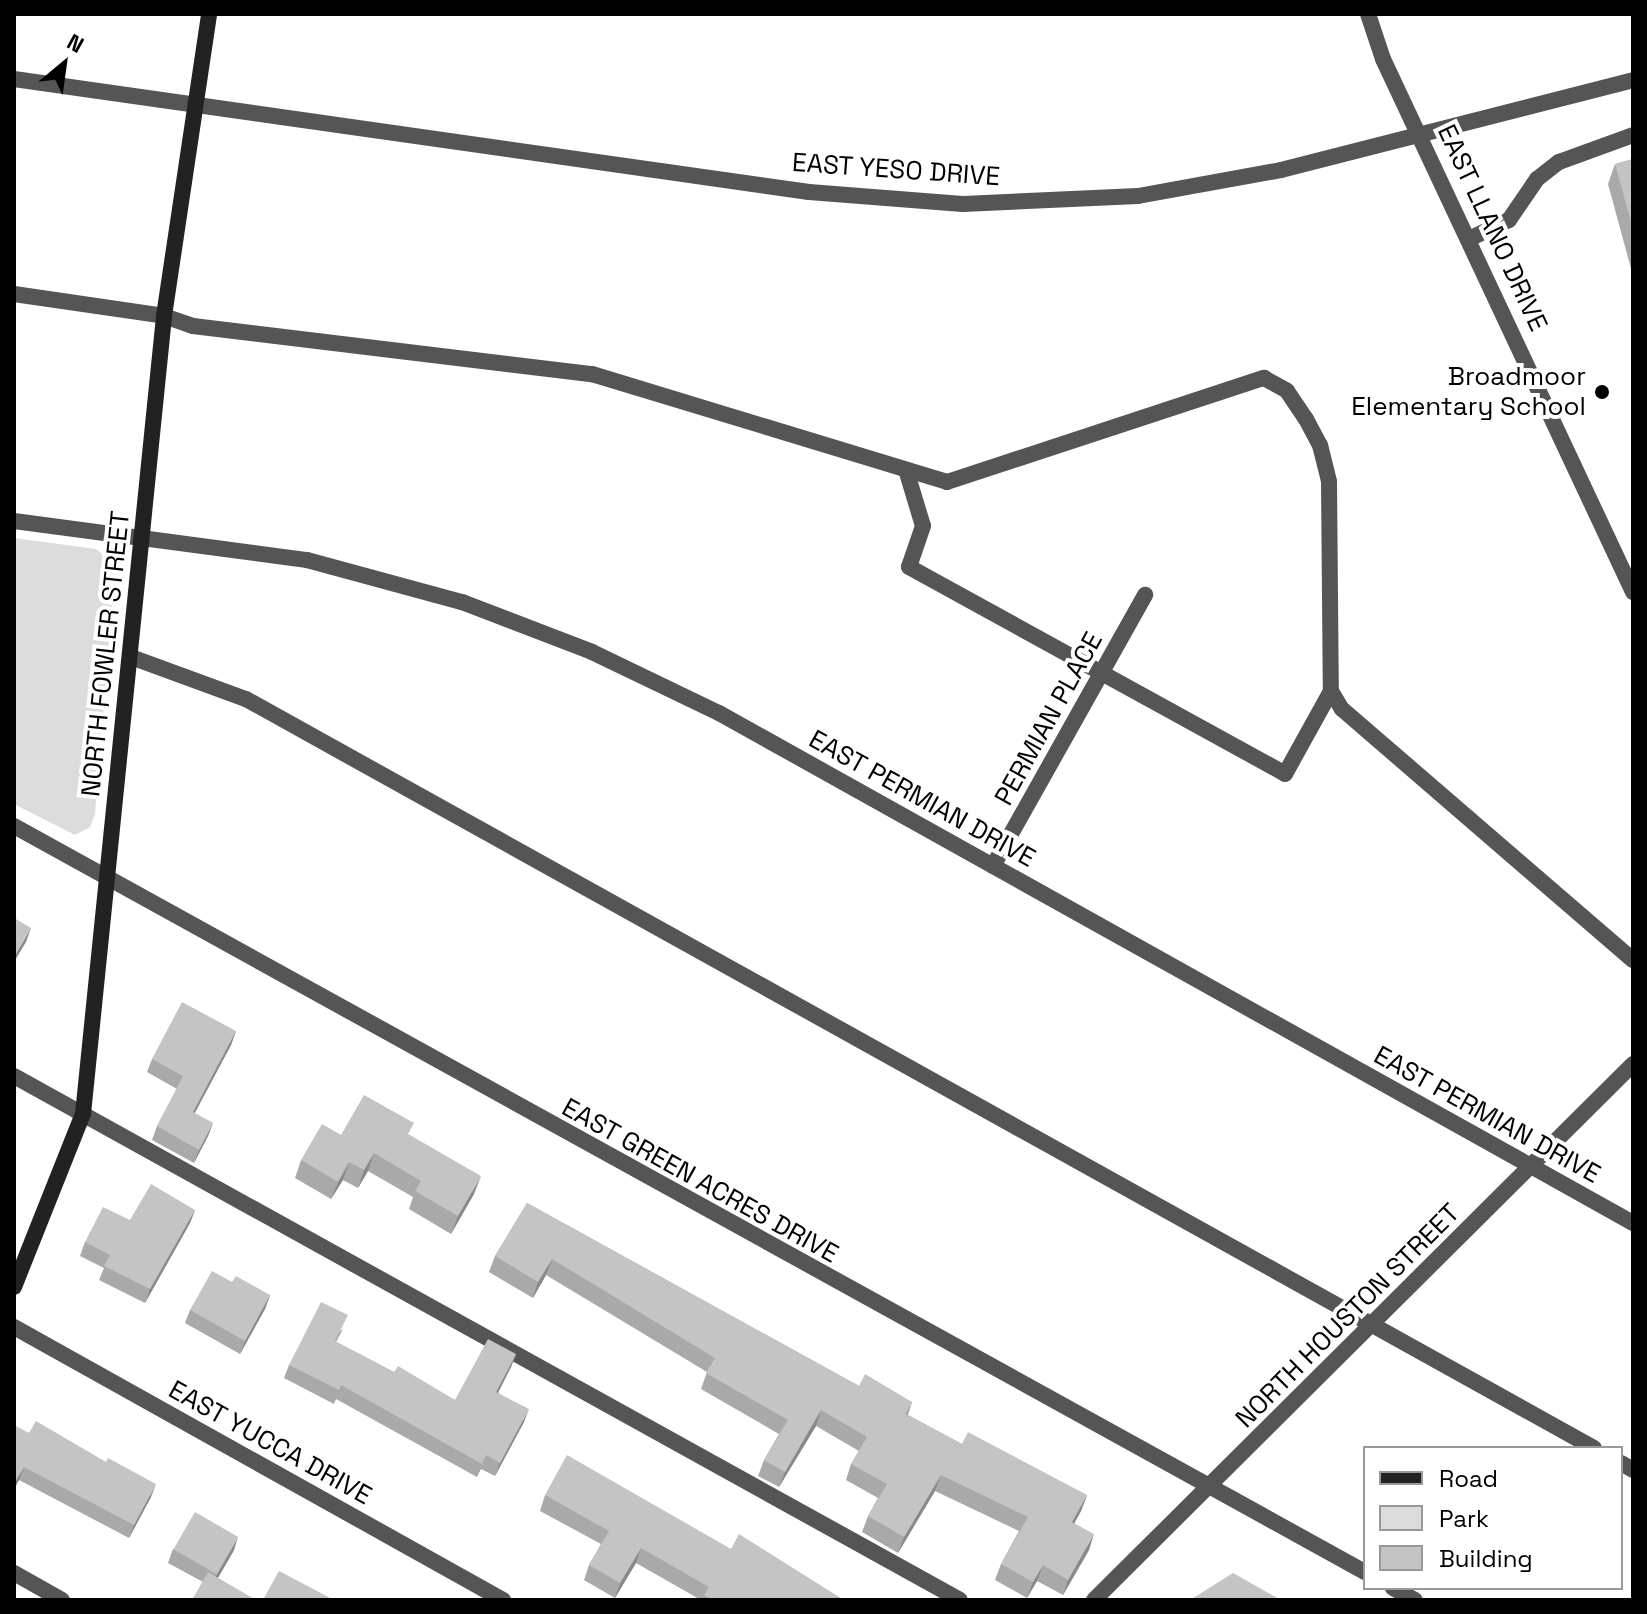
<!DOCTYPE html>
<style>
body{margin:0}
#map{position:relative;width:1647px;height:1614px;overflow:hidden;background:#fff;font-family:"Space Grotesk",sans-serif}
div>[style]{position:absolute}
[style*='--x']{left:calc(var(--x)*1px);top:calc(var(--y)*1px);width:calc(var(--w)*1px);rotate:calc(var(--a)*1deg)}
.green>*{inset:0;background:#dcdcdc}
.lane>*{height:16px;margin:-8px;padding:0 8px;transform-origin:8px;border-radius:8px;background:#555}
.street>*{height:16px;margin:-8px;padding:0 8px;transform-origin:8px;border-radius:8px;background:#555}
.secondary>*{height:16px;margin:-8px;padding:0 8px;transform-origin:8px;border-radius:8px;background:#222}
.wall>*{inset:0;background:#a9a9a9}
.shaded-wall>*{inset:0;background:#898989}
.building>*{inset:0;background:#c4c4c4;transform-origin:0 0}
.dots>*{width:22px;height:22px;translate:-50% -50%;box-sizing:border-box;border:4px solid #fff;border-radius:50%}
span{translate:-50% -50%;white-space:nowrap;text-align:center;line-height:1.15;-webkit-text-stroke:8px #fff;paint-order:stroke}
.street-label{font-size:26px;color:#000}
.poi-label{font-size:26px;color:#000}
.right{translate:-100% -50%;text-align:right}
.frame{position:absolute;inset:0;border:16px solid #000;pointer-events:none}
.legend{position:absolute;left:1363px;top:1446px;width:260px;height:144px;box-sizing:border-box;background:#fff;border:2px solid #999;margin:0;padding:10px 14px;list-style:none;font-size:24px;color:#000}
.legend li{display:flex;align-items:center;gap:16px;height:40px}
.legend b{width:40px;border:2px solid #999}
.north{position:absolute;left:24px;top:24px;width:80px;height:80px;-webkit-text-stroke:6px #fff;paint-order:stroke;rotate:29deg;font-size:22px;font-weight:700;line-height:32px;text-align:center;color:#000}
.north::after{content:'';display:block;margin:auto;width:28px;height:36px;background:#000;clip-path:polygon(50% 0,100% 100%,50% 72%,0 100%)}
</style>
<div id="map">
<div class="green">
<div style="clip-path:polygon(14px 538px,96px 549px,115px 565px,95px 814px,90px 827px,75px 835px,14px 804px)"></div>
</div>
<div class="lane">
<div style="--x:1471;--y:238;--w:42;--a:-25.3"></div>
<div style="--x:1509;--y:220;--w:50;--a:-55.7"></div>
<div style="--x:1537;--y:179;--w:28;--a:-38"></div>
<div style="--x:1559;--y:162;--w:79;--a:-20"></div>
<div style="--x:14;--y:294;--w:152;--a:8.3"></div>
<div style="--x:164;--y:316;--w:31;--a:19"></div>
<div style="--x:193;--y:326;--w:402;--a:6.9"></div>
<div style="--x:592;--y:374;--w:371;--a:16.9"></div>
<div style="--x:947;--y:482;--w:334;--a:-18.2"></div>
<div style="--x:1264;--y:378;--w:26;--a:29"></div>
<div style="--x:1287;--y:391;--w:34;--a:56"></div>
<div style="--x:1306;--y:419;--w:30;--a:62"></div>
<div style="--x:1320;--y:445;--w:38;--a:76"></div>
<div style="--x:1329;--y:482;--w:209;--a:89.5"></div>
<div style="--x:1331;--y:691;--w:21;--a:59"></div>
<div style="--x:1342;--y:709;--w:384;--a:40.8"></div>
<div style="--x:907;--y:473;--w:55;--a:73.2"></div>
<div style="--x:923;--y:526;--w:43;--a:108.9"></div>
<div style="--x:909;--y:567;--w:429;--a:28.8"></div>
<div style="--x:1285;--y:774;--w:95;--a:-61"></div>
<div style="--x:131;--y:657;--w:122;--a:20.1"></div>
<div style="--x:246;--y:699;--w:1542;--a:29.06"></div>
<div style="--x:14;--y:1076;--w:1081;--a:28.98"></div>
<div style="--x:1621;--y:1463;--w:14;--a:30"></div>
<div style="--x:14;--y:1573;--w:55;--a:29.4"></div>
</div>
<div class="street">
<div style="--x:1368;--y:14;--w:47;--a:71.6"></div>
<div style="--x:1383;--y:59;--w:589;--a:64.87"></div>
<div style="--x:14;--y:79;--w:803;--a:8.09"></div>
<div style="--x:809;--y:192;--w:154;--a:4.5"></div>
<div style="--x:963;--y:204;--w:175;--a:-2.6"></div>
<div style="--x:1138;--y:196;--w:145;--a:-10.3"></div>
<div style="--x:1281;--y:170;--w:363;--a:-14.3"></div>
<div style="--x:14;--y:521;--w:296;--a:7.6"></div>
<div style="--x:307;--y:560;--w:161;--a:15.2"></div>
<div style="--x:462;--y:602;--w:139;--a:21"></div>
<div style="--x:592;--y:652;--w:141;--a:25.7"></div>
<div style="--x:719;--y:713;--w:1047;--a:29.16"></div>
<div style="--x:14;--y:826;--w:1543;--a:28.91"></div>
<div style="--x:993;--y:866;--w:311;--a:-60.7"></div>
<div style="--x:14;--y:1327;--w:560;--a:29.17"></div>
<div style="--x:1393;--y:1588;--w:25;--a:29"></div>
<div style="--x:1094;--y:1600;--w:760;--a:-44.84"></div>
</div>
<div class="secondary">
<div style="--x:14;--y:1287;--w:186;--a:-68.3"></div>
<div style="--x:83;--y:1114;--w:802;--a:-84.2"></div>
<div style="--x:164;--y:316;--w:305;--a:-81.5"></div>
</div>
<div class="wall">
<div style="clip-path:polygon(1633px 159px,1633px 276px,1608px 184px,1615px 164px)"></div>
<div style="clip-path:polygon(236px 1031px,231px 1045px,194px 1113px,213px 1123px,208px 1136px,194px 1163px,152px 1140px,157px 1126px,177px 1089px,147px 1072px,152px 1059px)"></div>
<div style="clip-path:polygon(341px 1135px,410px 1135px,474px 1194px,451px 1234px,409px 1209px,413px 1197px,368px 1171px,358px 1188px,343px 1180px,331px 1199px,295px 1178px,301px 1160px)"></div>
<div style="clip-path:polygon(527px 1203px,859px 1386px,912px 1402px,908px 1415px,962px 1444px,1087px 1495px,1081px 1511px,1074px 1523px,1089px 1550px,1063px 1595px,1037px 1581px,1027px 1598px,995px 1580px,1001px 1564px,1019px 1531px,935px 1491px,898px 1553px,862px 1532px,868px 1516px,878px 1498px,846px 1480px,851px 1464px,859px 1451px,816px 1426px,779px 1487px,758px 1476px,764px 1460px,779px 1434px,701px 1389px,707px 1372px,546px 1275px,533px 1298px,489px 1272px,495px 1256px)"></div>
<div style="clip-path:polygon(195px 1210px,190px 1223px,145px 1303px,99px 1280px,104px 1268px,80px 1256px,85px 1242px,130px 1220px)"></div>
<div style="clip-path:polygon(232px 1282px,270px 1295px,265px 1309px,240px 1354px,185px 1323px,190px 1310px)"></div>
<div style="clip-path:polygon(343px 1329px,336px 1342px,394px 1372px,455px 1400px,516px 1354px,511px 1367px,498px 1392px,524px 1422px,495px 1476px,481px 1469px,477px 1477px,336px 1399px,334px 1404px,284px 1378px,289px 1365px)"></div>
<div style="clip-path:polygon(14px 1429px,29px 1433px,106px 1462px,151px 1497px,129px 1538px,19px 1480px,14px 1489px)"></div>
<div style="clip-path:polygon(545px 1495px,731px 1549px,844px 1600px,701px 1600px,636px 1563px,615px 1598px,584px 1580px,589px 1565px,601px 1544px,540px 1511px)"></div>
<div style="clip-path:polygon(173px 1549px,234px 1550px,218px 1578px,203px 1582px,168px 1563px)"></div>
</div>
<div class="shaded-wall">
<div style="clip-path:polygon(31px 928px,26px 942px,14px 962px,14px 957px)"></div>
<div style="clip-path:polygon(236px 1031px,231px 1045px,188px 1126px,193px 1112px)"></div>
<div style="clip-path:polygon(213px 1123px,208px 1136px,194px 1163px,199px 1150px)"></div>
<div style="clip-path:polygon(374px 1153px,368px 1171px,358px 1188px,364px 1170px)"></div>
<div style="clip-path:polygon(349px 1162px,343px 1180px,331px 1199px,338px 1182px)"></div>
<div style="clip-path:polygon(481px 1176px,474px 1194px,451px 1234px,458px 1216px)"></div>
<div style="clip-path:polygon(195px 1210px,190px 1223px,145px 1303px,150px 1289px)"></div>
<div style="clip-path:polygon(552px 1259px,546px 1275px,533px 1298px,538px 1282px)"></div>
<div style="clip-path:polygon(270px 1295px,265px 1309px,240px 1354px,245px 1341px)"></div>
<div style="clip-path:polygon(516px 1354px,511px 1367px,492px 1405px,496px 1392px)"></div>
<div style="clip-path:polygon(529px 1409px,524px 1422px,495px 1476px,500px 1463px)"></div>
<div style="clip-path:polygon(821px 1410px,816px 1426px,779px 1487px,785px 1472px)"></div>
<div style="clip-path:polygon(24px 1467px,19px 1480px,14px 1489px,15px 1483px)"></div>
<div style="clip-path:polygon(941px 1475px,935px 1491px,898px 1553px,904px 1537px)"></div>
<div style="clip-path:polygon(156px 1484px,151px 1497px,129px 1538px,134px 1525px)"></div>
<div style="clip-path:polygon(1087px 1495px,1081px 1511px,1067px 1537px,1072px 1522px)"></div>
<div style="clip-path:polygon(1094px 1534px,1089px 1550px,1063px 1595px,1068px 1580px)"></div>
<div style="clip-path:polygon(238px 1537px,234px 1550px,212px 1588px,217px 1574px)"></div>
<div style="clip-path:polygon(641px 1548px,636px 1563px,615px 1598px,620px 1583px)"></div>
<div style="clip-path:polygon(1043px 1565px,1037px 1581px,1027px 1598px,1033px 1582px)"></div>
</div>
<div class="building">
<div style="clip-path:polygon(1633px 159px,1633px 229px,1615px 164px)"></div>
<div style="clip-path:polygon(14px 918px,31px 928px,14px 957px)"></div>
<div style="clip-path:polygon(182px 1002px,236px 1031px,193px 1112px,213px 1123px,199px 1150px,157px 1126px,183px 1076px,152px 1059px)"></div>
<div style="clip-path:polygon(364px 1095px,414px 1123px,408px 1134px,481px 1176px,458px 1216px,415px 1191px,421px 1181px,374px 1153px,364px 1170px,349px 1162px,338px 1182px,301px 1160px,322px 1124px,341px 1135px)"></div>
<div style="clip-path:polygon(151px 1184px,195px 1210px,150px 1289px,104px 1266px,110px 1255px,85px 1242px,103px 1207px,130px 1220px)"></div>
<div style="clip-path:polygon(527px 1203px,859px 1386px,865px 1374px,912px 1402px,905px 1414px,962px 1444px,968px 1432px,1087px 1495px,1072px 1522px,1094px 1534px,1068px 1580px,1043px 1565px,1033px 1582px,1001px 1564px,1028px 1517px,941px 1475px,904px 1537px,868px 1516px,887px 1484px,851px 1464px,867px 1437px,821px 1410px,785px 1472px,764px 1460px,788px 1420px,706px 1373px,715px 1358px,552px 1259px,538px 1282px,495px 1256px)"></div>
<div style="clip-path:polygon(212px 1271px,232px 1282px,236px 1276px,270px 1295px,245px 1341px,190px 1310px)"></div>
<div style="clip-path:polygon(321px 1302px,348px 1315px,335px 1341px,394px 1372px,398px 1366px,455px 1400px,488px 1339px,516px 1354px,496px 1392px,529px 1409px,500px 1463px,486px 1455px,482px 1464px,341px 1385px,339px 1390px,289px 1365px)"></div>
<div style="clip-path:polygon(36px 1421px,106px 1462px,108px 1458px,156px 1484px,134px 1525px,24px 1467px,14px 1483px,14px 1429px,16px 1426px,29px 1433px)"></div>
<div style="clip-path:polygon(567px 1455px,731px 1549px,739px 1534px,844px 1600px,713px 1600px,704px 1595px,709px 1587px,641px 1548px,620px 1583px,589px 1565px,609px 1531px,545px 1495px)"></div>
<div style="left:195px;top:1512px;width:50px;height:43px;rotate:30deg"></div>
<div style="clip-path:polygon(279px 1571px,334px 1600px,263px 1600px)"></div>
<div style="clip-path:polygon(208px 1572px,256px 1600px,192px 1600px)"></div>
<div style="clip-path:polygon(1233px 1573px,1281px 1600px,1190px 1600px)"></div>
</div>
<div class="dots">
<div style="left:1602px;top:392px;background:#000"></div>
</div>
<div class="street-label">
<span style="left:896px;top:170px;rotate:4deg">EAST YESO DRIVE</span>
<span style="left:1492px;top:228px;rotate:65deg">EAST LLANO DRIVE</span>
<span style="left:106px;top:654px;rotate:-84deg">NORTH FOWLER STREET</span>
<span style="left:1049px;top:719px;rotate:-61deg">PERMIAN PLACE</span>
<span style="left:922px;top:799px;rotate:29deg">EAST PERMIAN DRIVE</span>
<span style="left:1487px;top:1115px;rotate:29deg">EAST PERMIAN DRIVE</span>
<span style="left:700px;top:1181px;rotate:29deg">EAST GREEN ACRES DRIVE</span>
<span style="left:1348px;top:1316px;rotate:-45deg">NORTH HOUSTON STREET</span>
<span style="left:270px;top:1443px;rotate:29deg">EAST YUCCA DRIVE</span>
</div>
<div class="poi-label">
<span class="right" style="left:1586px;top:392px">Broadmoor<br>Elementary School</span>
</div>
<div class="frame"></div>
<ul class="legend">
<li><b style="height:10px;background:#222"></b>Road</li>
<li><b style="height:22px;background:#dcdcdc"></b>Park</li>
<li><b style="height:22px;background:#c4c4c4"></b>Building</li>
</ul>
<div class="north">N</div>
</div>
